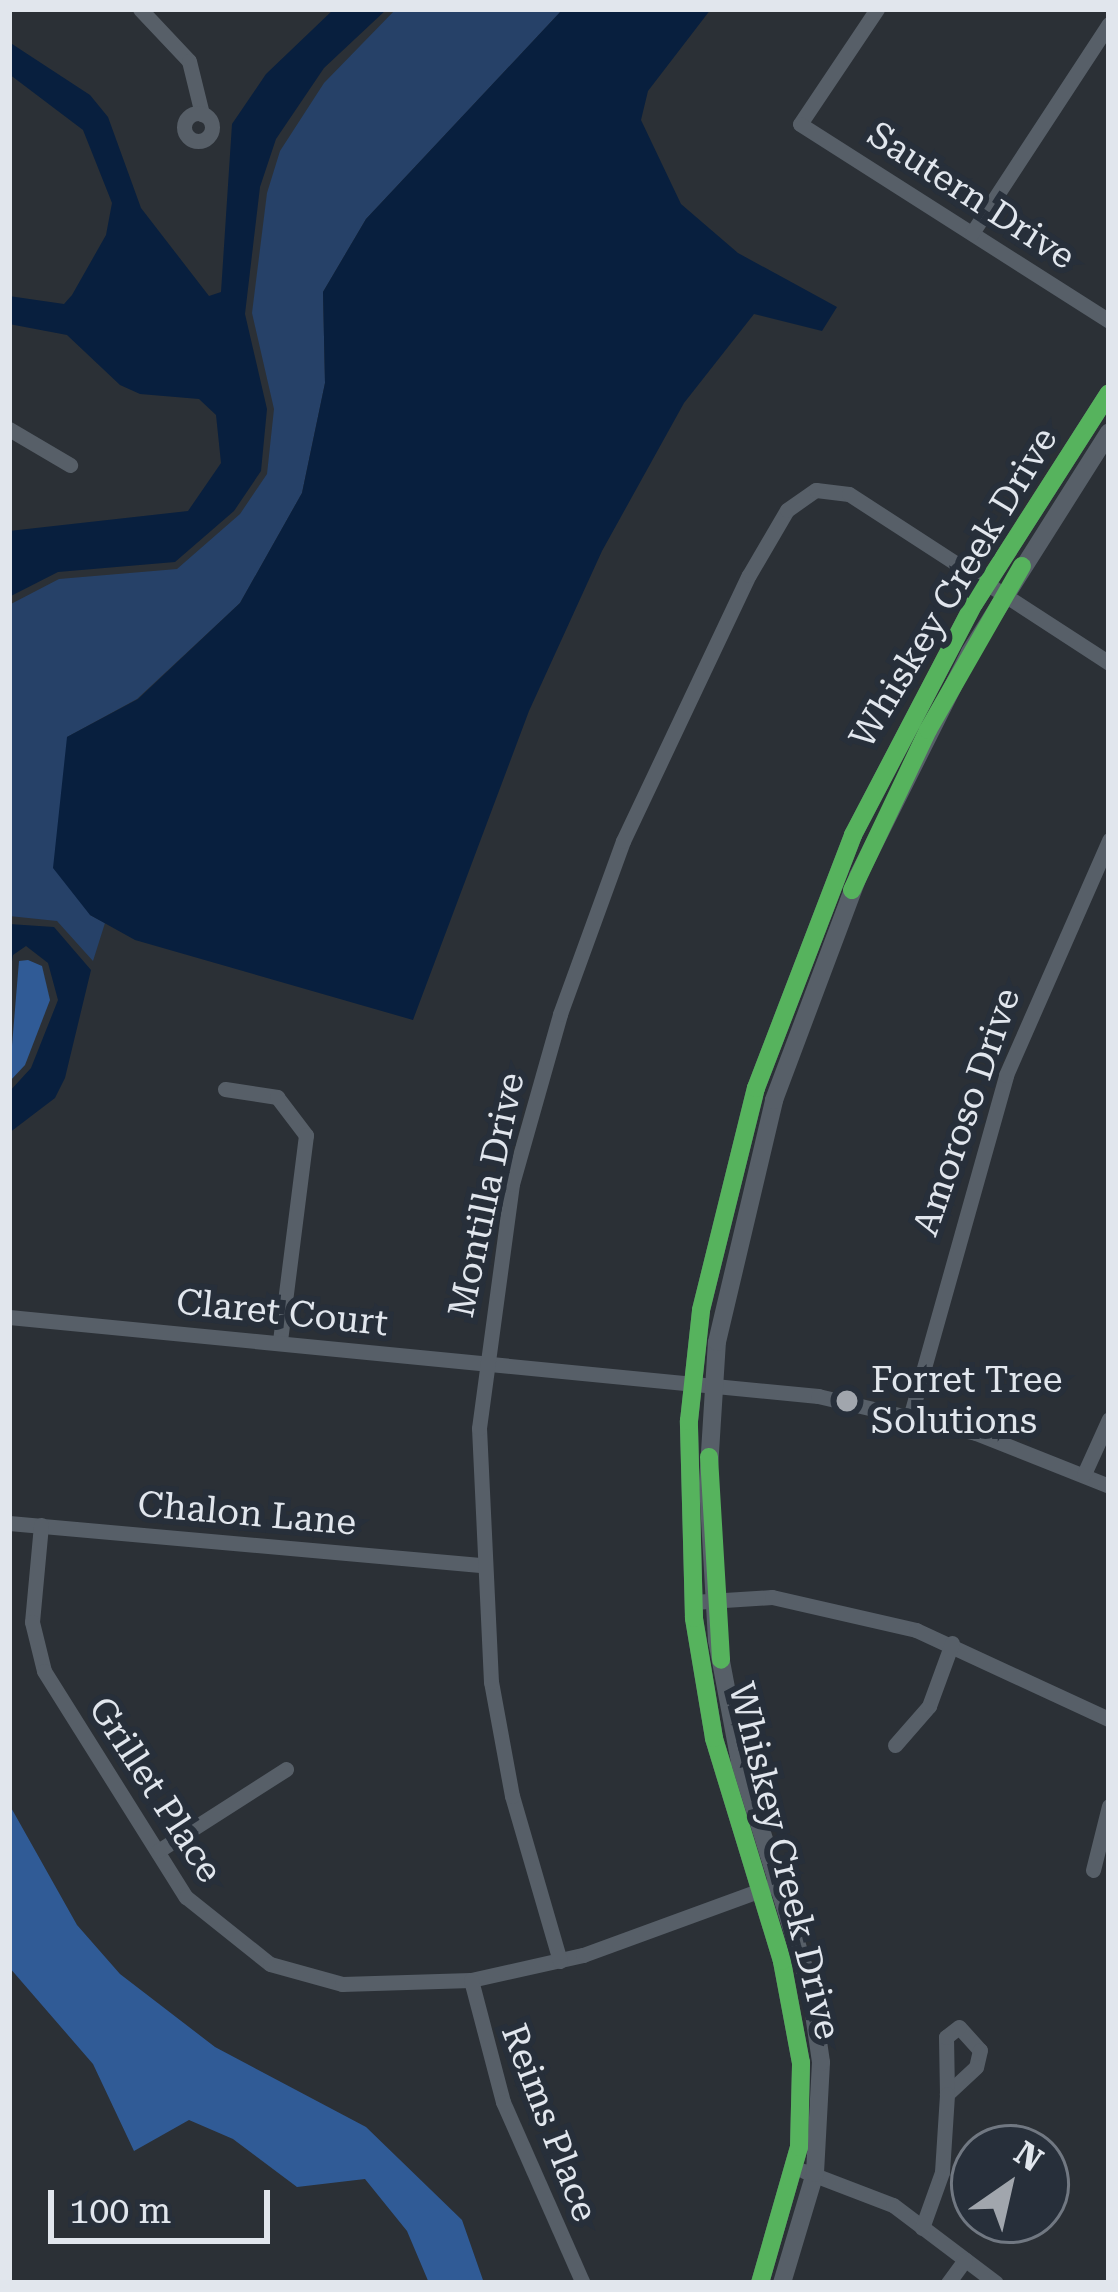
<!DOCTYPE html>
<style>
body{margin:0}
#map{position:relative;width:1118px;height:2292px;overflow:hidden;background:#2b3036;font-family:"Roboto Serif",serif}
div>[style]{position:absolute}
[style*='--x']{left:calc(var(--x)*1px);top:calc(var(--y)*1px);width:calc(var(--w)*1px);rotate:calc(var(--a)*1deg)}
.green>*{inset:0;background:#264168}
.forest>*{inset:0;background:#305b96}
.water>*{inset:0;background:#081f3e}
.minor>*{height:15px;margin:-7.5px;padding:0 7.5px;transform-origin:7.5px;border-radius:7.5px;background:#575f68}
.minor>.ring{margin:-7.5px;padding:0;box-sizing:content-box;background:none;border:15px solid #575f68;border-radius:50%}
.tertiary>*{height:18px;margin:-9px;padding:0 9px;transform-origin:9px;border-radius:9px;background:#575f68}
.cycleway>*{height:18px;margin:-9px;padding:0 9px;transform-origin:9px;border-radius:9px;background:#56b35d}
.dots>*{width:33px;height:33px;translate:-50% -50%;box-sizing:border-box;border:6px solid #272f3a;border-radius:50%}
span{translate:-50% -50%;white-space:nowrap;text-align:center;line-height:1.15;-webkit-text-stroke:12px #272f3a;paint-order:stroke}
.street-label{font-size:36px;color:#e1e6ed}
.poi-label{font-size:36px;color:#e1e6ed}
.left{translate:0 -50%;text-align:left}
.frame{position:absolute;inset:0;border:12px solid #e1e6ed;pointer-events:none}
.north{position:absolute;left:950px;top:2124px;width:120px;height:120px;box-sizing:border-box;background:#272f3a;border:3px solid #717882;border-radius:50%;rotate:34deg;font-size:33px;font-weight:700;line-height:48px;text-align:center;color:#e1e6ed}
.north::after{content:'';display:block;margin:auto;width:42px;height:54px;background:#a1a6ad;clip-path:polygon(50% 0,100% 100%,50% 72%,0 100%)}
.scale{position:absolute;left:48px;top:2190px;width:222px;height:54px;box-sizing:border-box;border:6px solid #e1e6ed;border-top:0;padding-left:15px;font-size:36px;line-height:42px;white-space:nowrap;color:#e1e6ed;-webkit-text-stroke:9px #272f3a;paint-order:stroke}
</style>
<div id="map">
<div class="green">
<div style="clip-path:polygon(396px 9px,563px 9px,366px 219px,323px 292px,325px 383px,302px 493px,240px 603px,137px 699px,67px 737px,90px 915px,105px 923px,93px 961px,57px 921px,9px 916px,9px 605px,59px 579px,177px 569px,240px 514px,267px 474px,274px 409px,252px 313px,267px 193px,280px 151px,324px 83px)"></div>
</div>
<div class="forest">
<div style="clip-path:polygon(28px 960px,42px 966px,50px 1000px,25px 1065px,9px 1082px,19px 961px)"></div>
<div style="clip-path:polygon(9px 1804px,77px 1925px,120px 1974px,215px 2047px,366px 2127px,462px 2220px,484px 2283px,429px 2283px,407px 2231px,365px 2179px,297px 2187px,233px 2139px,189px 2120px,134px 2151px,93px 2064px,9px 1967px)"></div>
</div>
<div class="water">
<div style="clip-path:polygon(334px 9px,387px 9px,324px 68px,276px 139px,260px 187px,245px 314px,267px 409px,261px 471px,234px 511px,175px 562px,58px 572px,9px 597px,9px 531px,188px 511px,221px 463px,216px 415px,199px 399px,140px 394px,120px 385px,67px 335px,9px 324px,9px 296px,64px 304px,72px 295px,106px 235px,112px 203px,83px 130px,9px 74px,9px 42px,90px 95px,108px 117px,141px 208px,209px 296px,221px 292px,232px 124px,266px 74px)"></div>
<div style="clip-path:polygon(563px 9px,711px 9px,648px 91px,641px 120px,681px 204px,738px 253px,837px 307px,822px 331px,754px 314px,684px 403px,602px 551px,529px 711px,413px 1020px,135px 940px,90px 915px,53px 868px,67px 737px,138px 699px,240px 603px,302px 493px,325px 383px,323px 292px,366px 219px)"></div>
<div style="clip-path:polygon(9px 924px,54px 927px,91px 970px,65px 1078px,55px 1098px,9px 1133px,9px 1092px,31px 1068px,58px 1000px,48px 963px,26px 946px,13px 955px,9px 981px)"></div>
</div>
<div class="minor">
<div style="--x:140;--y:9;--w:71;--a:46.7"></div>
<div style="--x:189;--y:61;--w:55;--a:76.2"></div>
<div style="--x:877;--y:9;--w:138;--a:123.8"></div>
<div style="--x:800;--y:124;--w:366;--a:32.5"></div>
<div class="ring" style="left:184px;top:113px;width:13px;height:13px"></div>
<div style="--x:972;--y:233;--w:250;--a:-56.8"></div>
<div style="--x:9;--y:429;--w:71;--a:30.5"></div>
<div style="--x:225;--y:1089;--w:53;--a:8.7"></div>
<div style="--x:277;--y:1097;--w:48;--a:52.7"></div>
<div style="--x:306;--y:1135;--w:209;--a:97.2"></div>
<div style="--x:9;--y:1317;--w:813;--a:5.58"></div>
<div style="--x:818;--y:1396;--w:162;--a:13.2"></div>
<div style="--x:976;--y:1433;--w:143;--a:21.7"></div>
<div style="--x:911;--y:1414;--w:352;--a:-74.3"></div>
<div style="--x:1006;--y:1075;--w:257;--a:-66.3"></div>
<div style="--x:1084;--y:1474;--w:60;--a:-65.6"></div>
<div style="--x:9;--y:1523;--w:473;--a:5.1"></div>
<div style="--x:41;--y:1525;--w:97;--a:95.3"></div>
<div style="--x:32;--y:1622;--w:50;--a:76.2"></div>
<div style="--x:44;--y:1671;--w:267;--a:57.9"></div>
<div style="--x:186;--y:1897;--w:107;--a:38.6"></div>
<div style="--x:270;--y:1964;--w:75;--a:15.5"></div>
<div style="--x:342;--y:1984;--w:129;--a:-1.8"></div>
<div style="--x:471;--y:1980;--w:115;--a:-12.6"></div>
<div style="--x:583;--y:1955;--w:198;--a:-20.1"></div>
<div style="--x:693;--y:1602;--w:79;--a:-3.6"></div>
<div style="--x:772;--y:1597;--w:148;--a:12.9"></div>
<div style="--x:916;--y:1630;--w:213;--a:24.8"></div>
<div style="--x:895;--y:1745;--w:52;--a:-48.9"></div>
<div style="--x:929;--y:1706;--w:67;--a:-69.9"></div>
<div style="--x:158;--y:1851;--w:152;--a:-32.6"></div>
<div style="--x:1093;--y:1870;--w:66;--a:-76"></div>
<div style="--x:560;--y:1961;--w:172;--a:-106.2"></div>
<div style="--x:512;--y:1796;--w:116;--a:-100.4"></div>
<div style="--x:491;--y:1682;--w:254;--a:-92.7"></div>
<div style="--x:479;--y:1428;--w:246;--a:-82.3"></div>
<div style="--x:512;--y:1184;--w:177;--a:-74.2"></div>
<div style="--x:560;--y:1014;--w:184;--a:-70"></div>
<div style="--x:623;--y:841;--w:294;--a:-64.7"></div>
<div style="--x:749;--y:575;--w:75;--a:-59.7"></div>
<div style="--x:787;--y:510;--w:35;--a:-35"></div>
<div style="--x:816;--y:490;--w:33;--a:7"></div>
<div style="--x:849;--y:494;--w:310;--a:33"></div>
<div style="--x:471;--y:1980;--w:126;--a:75.3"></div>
<div style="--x:503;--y:2102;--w:198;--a:66.2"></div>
<div style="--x:959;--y:2027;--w:31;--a:48"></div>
<div style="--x:980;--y:2050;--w:17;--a:103"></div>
<div style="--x:976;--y:2067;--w:40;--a:137"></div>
<div style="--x:947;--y:2094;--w:57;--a:-91"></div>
<div style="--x:946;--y:2037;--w:16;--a:-38"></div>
<div style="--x:804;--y:2171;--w:95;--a:20.9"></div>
<div style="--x:893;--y:2205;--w:129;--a:37.1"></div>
<div style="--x:922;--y:2228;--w:59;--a:-70.3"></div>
<div style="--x:942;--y:2172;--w:78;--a:-86.3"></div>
<div style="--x:948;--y:2283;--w:29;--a:-54"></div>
</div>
<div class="tertiary">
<div style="--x:760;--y:2283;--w:141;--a:-74"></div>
<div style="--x:799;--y:2147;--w:84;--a:-88.6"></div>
<div style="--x:801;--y:2063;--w:104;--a:-100.6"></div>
<div style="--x:782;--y:1961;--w:233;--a:-107"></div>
<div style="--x:714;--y:1738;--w:122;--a:-99.5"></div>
<div style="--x:694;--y:1618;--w:197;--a:-91.5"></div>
<div style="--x:689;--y:1421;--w:112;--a:-83.8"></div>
<div style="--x:701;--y:1310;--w:229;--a:-76.1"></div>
<div style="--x:756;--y:1088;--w:271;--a:-69"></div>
<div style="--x:853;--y:835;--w:261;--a:-62.4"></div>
<div style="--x:974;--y:604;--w:250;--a:-57.4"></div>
<div style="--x:782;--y:2283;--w:115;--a:-73.3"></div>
<div style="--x:815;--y:2173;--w:111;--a:-86.9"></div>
<div style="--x:821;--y:2062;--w:76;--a:-98.3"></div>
<div style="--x:810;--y:1987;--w:236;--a:-107.3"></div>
<div style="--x:740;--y:1762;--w:124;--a:-100.7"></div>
<div style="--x:717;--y:1640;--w:156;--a:-93.3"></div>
<div style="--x:708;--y:1484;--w:142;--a:-86.4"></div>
<div style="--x:717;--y:1342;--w:249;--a:-76.7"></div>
<div style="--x:774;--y:1100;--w:239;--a:-69.4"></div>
<div style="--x:858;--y:876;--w:250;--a:-63.4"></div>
<div style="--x:970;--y:652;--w:260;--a:-57.7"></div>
</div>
<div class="cycleway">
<div style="--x:852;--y:890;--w:177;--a:-64.6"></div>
<div style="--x:928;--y:730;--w:189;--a:-60.2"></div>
<div style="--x:709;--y:1457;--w:203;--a:86.6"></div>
<div style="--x:760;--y:2283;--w:141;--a:-74"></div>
<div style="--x:799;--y:2147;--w:84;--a:-88.6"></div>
<div style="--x:801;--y:2063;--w:104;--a:-100.6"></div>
<div style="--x:782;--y:1961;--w:233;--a:-107"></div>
<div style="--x:714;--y:1738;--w:122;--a:-99.5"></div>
<div style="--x:694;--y:1618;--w:197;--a:-91.5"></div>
<div style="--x:689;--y:1421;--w:112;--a:-83.8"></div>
<div style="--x:701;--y:1310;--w:229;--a:-76.1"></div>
<div style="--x:756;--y:1088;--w:271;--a:-69"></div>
<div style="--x:853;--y:835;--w:261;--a:-62.4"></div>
<div style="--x:974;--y:604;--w:250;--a:-57.4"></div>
</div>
<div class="dots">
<div style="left:847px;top:1401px;background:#a1a6ad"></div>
</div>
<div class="street-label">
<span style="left:971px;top:196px;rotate:33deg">Sautern Drive</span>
<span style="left:954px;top:588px;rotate:-59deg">Whiskey Creek Drive</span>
<span style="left:967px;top:1112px;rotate:-71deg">Amoroso Drive</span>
<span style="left:487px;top:1195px;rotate:-78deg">Montilla Drive</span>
<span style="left:282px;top:1313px;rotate:6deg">Claret Court</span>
<span style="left:247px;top:1514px;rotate:5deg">Chalon Lane</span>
<span style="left:155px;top:1790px;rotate:57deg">Grillet Place</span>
<span style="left:784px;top:1861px;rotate:76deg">Whiskey Creek Drive</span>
<span style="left:549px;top:2123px;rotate:69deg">Reims Place</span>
</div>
<div class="poi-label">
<span class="left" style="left:871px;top:1401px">Forret Tree<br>Solutions</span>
</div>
<div class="frame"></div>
<div class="north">N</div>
<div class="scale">100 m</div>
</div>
